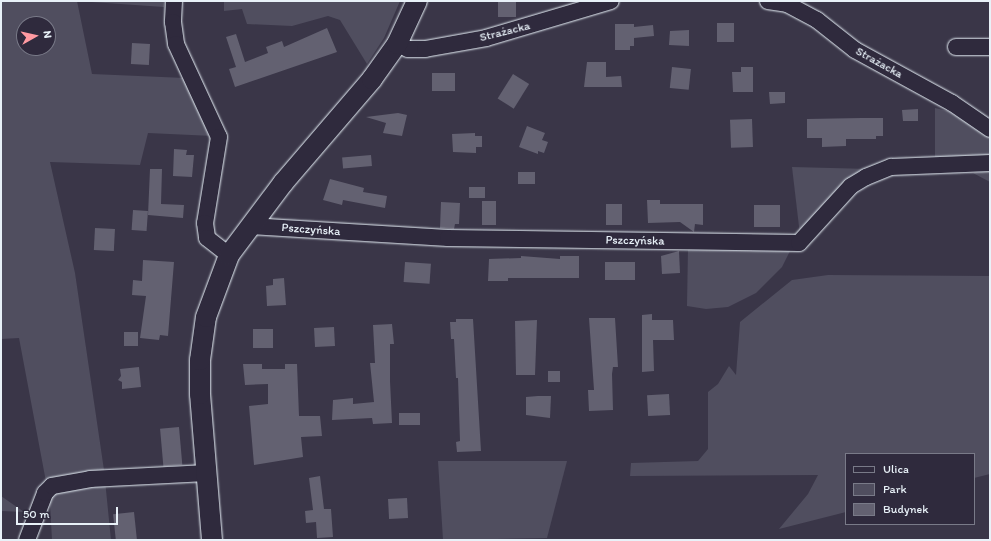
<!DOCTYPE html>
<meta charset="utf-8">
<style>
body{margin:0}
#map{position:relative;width:991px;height:541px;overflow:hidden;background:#3a3648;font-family:Itim,sans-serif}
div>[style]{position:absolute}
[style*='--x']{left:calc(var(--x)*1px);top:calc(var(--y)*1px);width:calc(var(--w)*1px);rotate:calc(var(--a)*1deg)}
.green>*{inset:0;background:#504e5f}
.building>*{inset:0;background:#636171;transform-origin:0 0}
.roads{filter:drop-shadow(0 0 1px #e8f1f8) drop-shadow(0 0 1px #e8f1f8)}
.minor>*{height:16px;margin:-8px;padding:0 8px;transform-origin:8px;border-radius:8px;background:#2f2a3d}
.tertiary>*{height:20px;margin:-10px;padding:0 10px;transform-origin:10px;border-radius:10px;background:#2f2a3d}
span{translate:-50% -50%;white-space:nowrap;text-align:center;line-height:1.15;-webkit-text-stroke:3px #2f2a3d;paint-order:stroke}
.street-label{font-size:12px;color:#e8f1f8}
.frame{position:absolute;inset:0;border:2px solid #e8f1f8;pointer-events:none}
.legend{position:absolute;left:845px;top:453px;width:130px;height:72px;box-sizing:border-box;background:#2f2a3d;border:1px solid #797a88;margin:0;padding:5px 7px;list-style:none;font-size:12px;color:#e8f1f8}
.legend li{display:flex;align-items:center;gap:8px;height:20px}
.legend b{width:20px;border:1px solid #797a88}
.north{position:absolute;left:16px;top:16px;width:40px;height:40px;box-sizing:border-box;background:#2f2a3d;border:1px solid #797a88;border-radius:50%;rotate:82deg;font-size:11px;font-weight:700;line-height:16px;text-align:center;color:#e8f1f8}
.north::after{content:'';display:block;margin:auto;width:14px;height:18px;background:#ff9aa2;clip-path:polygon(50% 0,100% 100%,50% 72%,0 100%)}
.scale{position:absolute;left:16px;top:507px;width:102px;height:18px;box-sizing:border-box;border:2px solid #e8f1f8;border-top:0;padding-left:5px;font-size:12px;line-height:14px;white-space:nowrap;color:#e8f1f8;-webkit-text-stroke:3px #2f2a3d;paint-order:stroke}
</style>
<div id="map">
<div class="green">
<div style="clip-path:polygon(evenodd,1px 1px,165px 1px,164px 7px,77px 1px,92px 74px,185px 78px,213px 136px,148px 133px,140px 165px,50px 162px,75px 273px,104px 470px,111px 540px,52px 540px,50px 503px,19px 338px,1px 339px,1px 1px,24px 24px,48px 24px,48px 48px,24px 48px,24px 24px)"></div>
<div style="clip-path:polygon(224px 1px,400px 1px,384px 38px,367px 64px,340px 20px,328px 16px,292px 26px,247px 24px,242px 9px,224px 11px)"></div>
<div style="clip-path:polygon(935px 108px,956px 113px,990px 135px,990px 157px,940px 162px,902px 158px,935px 158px)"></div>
<div style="clip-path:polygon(792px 167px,870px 169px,800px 235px)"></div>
<div style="clip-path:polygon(990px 171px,990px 182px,973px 173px)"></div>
<div style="clip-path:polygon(688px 248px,791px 249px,782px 267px,756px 293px,728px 307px,706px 309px,687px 306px)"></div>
<div style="clip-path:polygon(828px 275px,990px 276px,990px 474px,974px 478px,974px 454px,846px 454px,846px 512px,779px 529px,808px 494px,818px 475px,630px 476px,631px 463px,698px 461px,708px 449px,708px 392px,718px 384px,729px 366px,736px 375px,740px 322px,792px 280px)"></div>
<div style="clip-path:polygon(438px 461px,567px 461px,547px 538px,443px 540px)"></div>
<div style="clip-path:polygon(1px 496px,24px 512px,1px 511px)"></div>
</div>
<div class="building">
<div style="left:498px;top:1px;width:18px;height:16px"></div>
<div style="left:717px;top:23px;width:17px;height:19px"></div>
<div style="clip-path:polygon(615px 24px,634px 24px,634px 27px,653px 25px,654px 36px,634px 38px,634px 46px,630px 46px,630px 50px,615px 50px)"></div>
<div style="clip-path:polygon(327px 28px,337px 52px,235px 87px,229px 69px,236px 67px,226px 37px,236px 34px,245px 62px,268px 53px,266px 47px,282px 41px,284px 47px)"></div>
<div style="clip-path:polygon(689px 30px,689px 46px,669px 45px,670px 31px)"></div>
<div style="left:132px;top:43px;width:18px;height:21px;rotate:3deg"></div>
<div style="clip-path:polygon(587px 62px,606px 62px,606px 77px,621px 76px,622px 87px,584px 87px)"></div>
<div style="left:672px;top:67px;width:19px;height:21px;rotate:6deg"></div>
<div style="clip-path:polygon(741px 67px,753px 67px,753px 92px,733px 92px,732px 72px,741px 72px)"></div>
<div style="left:432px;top:73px;width:23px;height:18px"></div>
<div style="left:513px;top:74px;width:19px;height:29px;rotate:32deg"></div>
<div style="clip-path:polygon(769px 92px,785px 92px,785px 103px,770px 104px)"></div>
<div style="clip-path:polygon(918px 109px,918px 121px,903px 121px,902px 110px)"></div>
<div style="clip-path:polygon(398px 113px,407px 115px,402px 136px,383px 133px,386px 123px,366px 117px)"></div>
<div style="clip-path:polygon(862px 118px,883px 118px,883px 136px,876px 136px,876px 139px,846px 139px,846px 146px,822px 147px,822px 138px,807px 138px,807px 119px)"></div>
<div style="left:752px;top:119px;width:28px;height:22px;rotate:88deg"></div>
<div style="clip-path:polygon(527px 126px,545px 133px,542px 140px,548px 142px,544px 153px,538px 151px,538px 154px,519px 147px)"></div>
<div style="clip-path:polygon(475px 133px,475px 136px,482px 136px,482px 147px,476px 147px,476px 153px,453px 152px,452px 134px)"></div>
<div style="clip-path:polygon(174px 149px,187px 150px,186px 155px,194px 155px,192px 177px,173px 176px)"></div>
<div style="left:371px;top:155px;width:11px;height:29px;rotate:85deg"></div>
<div style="clip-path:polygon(150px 169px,162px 169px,161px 204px,184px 205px,183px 218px,148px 215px)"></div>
<div style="left:518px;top:172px;width:17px;height:12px"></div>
<div style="clip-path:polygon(330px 179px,364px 188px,363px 192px,387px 196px,385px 208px,343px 200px,342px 205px,323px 200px)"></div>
<div style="left:469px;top:187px;width:16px;height:11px"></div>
<div style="clip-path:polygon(647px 200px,660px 200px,660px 204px,703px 204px,703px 225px,695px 224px,694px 232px,680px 222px,648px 223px)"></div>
<div style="left:482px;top:201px;width:14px;height:24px"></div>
<div style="clip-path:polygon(441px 202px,460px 203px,459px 224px,455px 224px,454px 229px,440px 228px)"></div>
<div style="left:606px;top:204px;width:16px;height:21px"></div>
<div style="left:754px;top:205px;width:26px;height:22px"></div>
<div style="left:133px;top:210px;width:15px;height:20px;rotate:4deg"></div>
<div style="left:95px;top:228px;width:20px;height:22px;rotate:3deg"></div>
<div style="clip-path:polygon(679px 251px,680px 273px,662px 274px,661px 256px)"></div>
<div style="clip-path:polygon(521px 256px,560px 259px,560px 256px,579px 256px,579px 278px,508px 278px,508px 281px,488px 281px,489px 259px,521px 258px)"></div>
<div style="clip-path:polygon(143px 260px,174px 262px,168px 336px,160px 335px,159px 340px,140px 338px,146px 296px,132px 295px,133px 280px,142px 281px)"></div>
<div style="left:405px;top:262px;width:26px;height:20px;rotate:4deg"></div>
<div style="left:605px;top:262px;width:30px;height:18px"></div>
<div style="clip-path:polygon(284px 278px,286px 305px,267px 306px,266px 286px,273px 285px,273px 279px)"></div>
<div style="clip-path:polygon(652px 314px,652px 320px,673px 320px,674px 340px,653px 340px,654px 371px,642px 372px,642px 315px)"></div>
<div style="clip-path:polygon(589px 318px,615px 318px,618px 367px,613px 367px,612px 374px,613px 410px,589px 411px,588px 390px,594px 390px)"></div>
<div style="clip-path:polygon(456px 319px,473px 319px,481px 451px,457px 452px,456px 442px,460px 441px,458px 378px,456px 378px,454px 339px,451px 339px,450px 322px,456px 322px)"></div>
<div style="clip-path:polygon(537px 320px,535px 375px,516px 375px,515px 321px)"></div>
<div style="clip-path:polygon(392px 324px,394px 344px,390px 344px,390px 381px,392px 423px,373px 424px,372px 418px,332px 420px,333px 400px,353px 398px,353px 404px,374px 402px,370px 363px,375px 363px,373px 325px)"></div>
<div style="left:334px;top:327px;width:19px;height:20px;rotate:87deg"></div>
<div style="left:253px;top:329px;width:20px;height:19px"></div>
<div style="left:124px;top:332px;width:14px;height:14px"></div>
<div style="clip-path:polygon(243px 364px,262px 364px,262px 369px,285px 369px,285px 364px,297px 364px,299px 416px,320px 416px,322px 436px,301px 437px,303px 457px,254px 465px,249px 406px,268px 404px,268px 384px,245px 385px)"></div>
<div style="clip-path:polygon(139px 367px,141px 387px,122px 389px,122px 382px,118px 380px,121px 376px,120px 369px)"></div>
<div style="left:548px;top:371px;width:12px;height:11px"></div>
<div style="left:669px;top:394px;width:21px;height:22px;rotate:87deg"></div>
<div style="clip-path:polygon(538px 396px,551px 396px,550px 418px,526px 415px,526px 397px)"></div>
<div style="left:420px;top:413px;width:12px;height:21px;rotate:90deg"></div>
<div style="left:179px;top:427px;width:38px;height:19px;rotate:85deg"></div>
<div style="clip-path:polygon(320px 476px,324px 509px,331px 509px,333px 537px,317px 538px,316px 522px,306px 523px,305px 511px,313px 510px,309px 478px)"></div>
<div style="left:407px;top:498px;width:20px;height:19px;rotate:87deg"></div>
<div style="left:134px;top:512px;width:28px;height:21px;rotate:84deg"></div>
</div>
<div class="roads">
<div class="minor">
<div style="--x:174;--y:1;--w:21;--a:93"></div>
<div style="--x:173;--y:22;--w:22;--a:82"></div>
<div style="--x:176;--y:44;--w:102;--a:65.2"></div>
<div style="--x:219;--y:137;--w:87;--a:99.2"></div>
<div style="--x:205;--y:223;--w:15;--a:82"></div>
<div style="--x:207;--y:238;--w:28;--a:38"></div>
<div style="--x:768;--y:1;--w:19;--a:9"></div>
<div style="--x:787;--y:4;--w:34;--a:28"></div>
<div style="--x:817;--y:20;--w:48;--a:38.3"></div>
<div style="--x:855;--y:50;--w:111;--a:28.7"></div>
<div style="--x:952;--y:103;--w:46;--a:34.4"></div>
<div style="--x:397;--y:44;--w:12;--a:24"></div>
<div style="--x:408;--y:49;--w:17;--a:0"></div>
<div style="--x:425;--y:49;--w:62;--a:-10.2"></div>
<div style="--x:486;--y:38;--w:130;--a:-16.5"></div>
<div style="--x:956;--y:47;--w:34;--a:0"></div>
<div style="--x:250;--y:226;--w:198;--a:3.5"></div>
<div style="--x:448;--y:238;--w:351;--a:0.8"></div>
<div style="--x:799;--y:243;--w:77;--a:-47.6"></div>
<div style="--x:851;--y:186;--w:17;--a:-31"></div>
<div style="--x:866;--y:177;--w:27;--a:-22"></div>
<div style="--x:891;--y:167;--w:99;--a:-2.3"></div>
<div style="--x:27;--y:540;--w:50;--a:-69"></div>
<div style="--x:45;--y:493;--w:10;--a:-45"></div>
<div style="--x:52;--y:486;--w:39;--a:-10"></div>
<div style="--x:90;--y:479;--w:117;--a:-2.9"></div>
</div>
<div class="tertiary">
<div style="--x:212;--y:540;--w:146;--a:-94.7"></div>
<div style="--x:200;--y:394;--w:34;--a:-90"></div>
<div style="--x:200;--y:360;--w:43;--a:-82.1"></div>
<div style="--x:206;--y:317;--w:66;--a:-69.6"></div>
<div style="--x:229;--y:255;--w:90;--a:-53.1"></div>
<div style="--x:283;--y:183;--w:137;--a:-49.4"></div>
<div style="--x:372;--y:79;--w:43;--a:-54.5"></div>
<div style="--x:397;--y:44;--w:47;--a:-65.1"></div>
</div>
</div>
<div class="street-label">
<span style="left:505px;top:32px;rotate:-14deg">Strażacka</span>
<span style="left:879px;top:63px;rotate:29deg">Strażacka</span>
<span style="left:311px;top:230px;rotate:4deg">Pszczyńska</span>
<span style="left:635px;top:241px;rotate:1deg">Pszczyńska</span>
</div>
<div class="frame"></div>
<ul class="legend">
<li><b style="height:5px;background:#2f2a3d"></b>Ulica</li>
<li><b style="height:11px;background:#504e5f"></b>Park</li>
<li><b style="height:11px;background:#636171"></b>Budynek</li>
</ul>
<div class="north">N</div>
<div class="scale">50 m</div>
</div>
